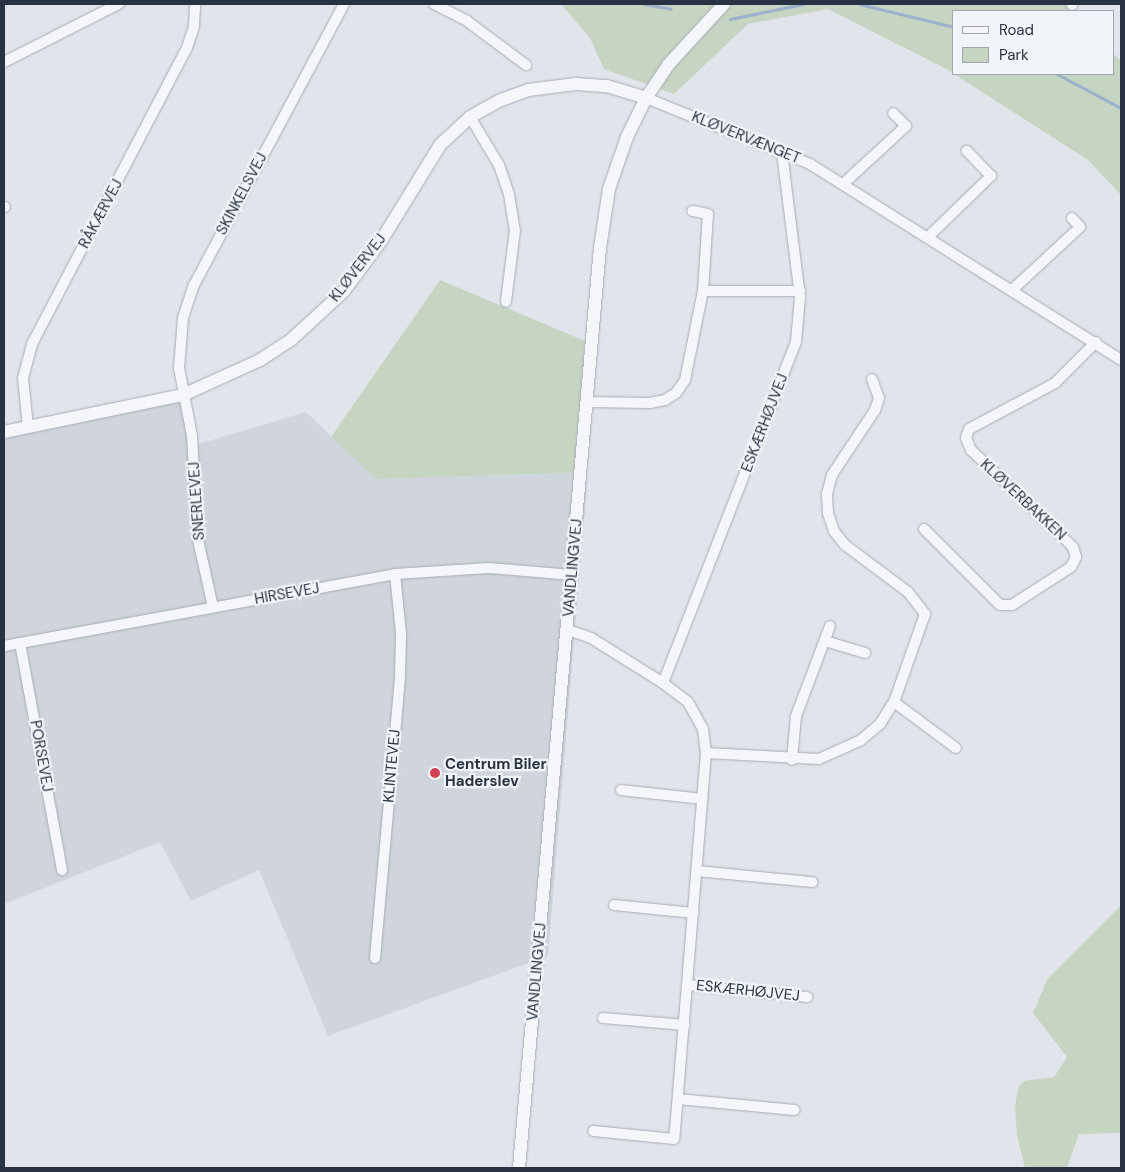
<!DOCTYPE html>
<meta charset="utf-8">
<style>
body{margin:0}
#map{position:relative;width:1125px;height:1172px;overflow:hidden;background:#e1e5eb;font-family:"DM Sans",sans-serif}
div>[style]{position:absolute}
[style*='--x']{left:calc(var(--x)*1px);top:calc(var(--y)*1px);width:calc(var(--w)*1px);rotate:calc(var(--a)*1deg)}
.built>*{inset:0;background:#cfd4dd}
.green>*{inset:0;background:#c6d5c2}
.stream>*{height:3px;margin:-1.5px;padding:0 1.5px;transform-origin:1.5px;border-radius:1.5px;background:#9bb2cc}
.roads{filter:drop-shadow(0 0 1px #a6acb5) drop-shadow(0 0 1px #a6acb5)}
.minor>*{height:10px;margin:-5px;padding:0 5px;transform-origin:5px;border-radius:5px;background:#f4f6f9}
.tertiary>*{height:12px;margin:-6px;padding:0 6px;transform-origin:6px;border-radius:6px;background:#f4f6f9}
.dots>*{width:14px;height:14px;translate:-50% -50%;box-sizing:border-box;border:2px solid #f1f4f8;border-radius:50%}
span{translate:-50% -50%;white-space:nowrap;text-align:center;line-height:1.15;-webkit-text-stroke:4.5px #f1f4f8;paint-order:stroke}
.street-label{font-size:15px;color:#293243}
.poi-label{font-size:15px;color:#293243;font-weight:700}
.left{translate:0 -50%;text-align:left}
.frame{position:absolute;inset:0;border:5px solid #293243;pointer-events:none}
.legend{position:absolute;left:952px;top:10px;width:162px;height:65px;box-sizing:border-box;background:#f1f4f8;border:1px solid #a1a6b0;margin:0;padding:6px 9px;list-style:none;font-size:15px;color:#293243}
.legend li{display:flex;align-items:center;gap:10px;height:25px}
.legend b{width:25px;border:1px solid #a1a6b0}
</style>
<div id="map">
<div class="built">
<div style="clip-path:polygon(179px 396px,199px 444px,306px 412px,376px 479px,575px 473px,587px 482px,548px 956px,328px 1036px,259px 870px,191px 901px,160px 842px,4px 904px,4px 428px)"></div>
</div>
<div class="green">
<div style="clip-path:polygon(561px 4px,1066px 4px,1072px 11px,954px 11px,954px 73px,828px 9px,748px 24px,674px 94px,604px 69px,590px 38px)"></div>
<div style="clip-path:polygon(1114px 54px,1121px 61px,1121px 195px,1088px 160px,954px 74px,1114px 74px)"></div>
<div style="clip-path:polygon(440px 280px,585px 341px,575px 473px,376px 479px,331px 437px)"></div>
<div style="clip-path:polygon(1121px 905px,1121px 1133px,1079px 1134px,1067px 1168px,1025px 1168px,1017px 1135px,1015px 1107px,1018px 1088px,1024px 1081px,1054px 1077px,1067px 1057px,1033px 1013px,1048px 978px)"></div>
</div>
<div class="stream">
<div style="--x:644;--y:4;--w:27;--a:10"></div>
<div style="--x:859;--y:4;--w:98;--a:13.6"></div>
<div style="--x:730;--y:19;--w:75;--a:-11.6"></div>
<div style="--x:1057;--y:74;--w:72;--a:28"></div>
</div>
<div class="roads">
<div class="minor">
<div style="--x:434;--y:4;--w:37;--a:27"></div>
<div style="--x:467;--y:21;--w:74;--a:36.7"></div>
<div style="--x:1072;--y:5;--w:1;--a:-45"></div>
<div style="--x:4;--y:62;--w:129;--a:-26.8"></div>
<div style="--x:646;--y:98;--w:177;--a:21.9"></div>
<div style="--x:810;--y:164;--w:368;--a:32.2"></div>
<div style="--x:470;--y:117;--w:56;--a:58.9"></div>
<div style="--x:499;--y:165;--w:31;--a:71"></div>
<div style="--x:509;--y:194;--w:36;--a:81"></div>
<div style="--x:515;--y:230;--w:72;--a:97.2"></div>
<div style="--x:843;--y:184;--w:86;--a:-42.6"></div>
<div style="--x:906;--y:126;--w:18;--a:-135"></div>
<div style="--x:4;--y:207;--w:1;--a:0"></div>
<div style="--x:928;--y:237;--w:88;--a:-44.1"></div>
<div style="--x:991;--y:176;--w:35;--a:-134"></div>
<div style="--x:1012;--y:290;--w:93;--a:-42.8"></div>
<div style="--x:1080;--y:227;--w:12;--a:-132"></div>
<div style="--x:703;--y:291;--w:97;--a:0"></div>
<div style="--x:872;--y:379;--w:20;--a:70"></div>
<div style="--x:879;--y:398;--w:13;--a:108"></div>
<div style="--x:875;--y:410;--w:78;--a:123.5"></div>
<div style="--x:832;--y:475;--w:20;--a:105"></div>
<div style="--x:827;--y:494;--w:19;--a:87"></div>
<div style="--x:828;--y:513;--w:19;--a:72"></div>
<div style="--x:834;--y:531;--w:18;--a:52"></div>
<div style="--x:845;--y:545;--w:79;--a:36.7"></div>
<div style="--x:908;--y:592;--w:28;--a:52"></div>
<div style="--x:925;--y:614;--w:93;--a:109.4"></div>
<div style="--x:589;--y:402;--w:61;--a:0.9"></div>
<div style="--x:650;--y:403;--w:15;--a:-11"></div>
<div style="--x:665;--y:400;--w:13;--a:-32"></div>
<div style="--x:676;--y:393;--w:16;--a:-55"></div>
<div style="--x:685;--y:380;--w:91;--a:-78.6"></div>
<div style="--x:703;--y:291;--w:77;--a:-86.3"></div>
<div style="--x:708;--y:214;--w:16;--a:-169"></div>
<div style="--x:28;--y:427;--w:49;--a:-95.8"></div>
<div style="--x:23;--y:378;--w:35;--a:-75"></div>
<div style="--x:32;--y:344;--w:334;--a:-62.4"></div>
<div style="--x:187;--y:48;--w:23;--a:-72"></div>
<div style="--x:194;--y:26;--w:22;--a:-87"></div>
<div style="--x:924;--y:529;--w:107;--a:45"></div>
<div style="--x:1000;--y:605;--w:12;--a:0"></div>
<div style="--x:1012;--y:605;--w:70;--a:-32.8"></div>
<div style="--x:1071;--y:567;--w:11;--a:-63"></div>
<div style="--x:1076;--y:557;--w:10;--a:-107"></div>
<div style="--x:1073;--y:547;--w:141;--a:-136.4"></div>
<div style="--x:971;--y:450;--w:13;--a:-113"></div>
<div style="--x:966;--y:438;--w:9;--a:-72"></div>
<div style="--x:969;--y:429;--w:98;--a:-28.1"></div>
<div style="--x:1055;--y:383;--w:58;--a:-45"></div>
<div style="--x:213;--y:607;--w:69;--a:-102.6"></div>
<div style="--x:198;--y:540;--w:104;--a:-93.3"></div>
<div style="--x:192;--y:436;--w:69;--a:-100.8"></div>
<div style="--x:179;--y:368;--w:50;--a:-85.4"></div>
<div style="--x:183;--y:318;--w:35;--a:-72"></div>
<div style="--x:194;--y:285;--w:319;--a:-61.9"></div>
<div style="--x:568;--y:630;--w:24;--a:19"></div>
<div style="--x:591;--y:638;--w:85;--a:32"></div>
<div style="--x:663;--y:683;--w:31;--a:37"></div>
<div style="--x:688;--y:702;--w:31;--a:61"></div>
<div style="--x:703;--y:729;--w:24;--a:83"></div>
<div style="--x:706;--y:753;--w:387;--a:94.7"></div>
<div style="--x:674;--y:1139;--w:81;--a:-174.4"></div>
<div style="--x:825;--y:641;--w:42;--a:16.7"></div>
<div style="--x:20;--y:643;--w:231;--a:79.5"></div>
<div style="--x:4;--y:646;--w:398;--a:-10.4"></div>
<div style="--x:395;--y:574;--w:94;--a:-3.7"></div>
<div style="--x:489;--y:568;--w:83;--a:4.8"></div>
<div style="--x:663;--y:683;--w:366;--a:-68.7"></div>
<div style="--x:796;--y:342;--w:45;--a:-84.9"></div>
<div style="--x:800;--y:297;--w:146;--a:-97.1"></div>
<div style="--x:706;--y:753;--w:113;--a:3"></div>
<div style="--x:819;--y:759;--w:46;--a:-24.3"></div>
<div style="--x:861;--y:740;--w:25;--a:-40"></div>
<div style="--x:880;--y:724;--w:26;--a:-58"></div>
<div style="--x:894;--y:702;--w:77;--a:36.6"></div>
<div style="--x:792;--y:760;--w:44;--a:-84.8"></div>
<div style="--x:796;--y:716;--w:96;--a:-69.3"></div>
<div style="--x:621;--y:790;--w:82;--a:6.3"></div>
<div style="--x:697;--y:871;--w:116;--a:5.5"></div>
<div style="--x:614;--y:905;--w:80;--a:5.7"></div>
<div style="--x:375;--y:958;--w:282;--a:-84.9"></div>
<div style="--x:400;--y:677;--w:44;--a:-88.7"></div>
<div style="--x:401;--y:633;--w:59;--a:-95.8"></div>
<div style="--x:688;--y:985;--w:120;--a:5.8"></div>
<div style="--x:603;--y:1018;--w:82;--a:4.9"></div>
<div style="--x:678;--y:1099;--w:117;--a:5.4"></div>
</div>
<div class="tertiary">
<div style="--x:4;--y:432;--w:183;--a:-11.7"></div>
<div style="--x:183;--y:395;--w:85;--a:-24.4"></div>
<div style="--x:260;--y:360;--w:38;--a:-33"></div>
<div style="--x:292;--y:339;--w:71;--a:-42.7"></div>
<div style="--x:344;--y:291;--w:62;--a:-53.5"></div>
<div style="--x:381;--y:241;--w:113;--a:-58.4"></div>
<div style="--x:440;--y:145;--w:41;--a:-43"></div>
<div style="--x:470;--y:117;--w:35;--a:-29"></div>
<div style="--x:501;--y:100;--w:29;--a:-20"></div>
<div style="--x:528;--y:90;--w:48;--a:-7.1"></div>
<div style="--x:576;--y:84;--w:31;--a:4"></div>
<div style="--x:607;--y:86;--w:41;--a:17.1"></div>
<div style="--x:519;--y:1168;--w:924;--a:-84.97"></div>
<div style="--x:600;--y:248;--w:60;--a:-81.3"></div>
<div style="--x:609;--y:189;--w:55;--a:-70.9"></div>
<div style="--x:627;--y:137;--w:43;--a:-64"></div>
<div style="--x:646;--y:98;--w:40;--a:-56"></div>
<div style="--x:668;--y:65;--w:83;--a:-47.4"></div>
</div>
</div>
<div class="dots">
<div style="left:435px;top:773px;background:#d54154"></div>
</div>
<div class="street-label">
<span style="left:746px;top:138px;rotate:22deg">KLØVERVÆNGET</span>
<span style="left:242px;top:194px;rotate:-62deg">SKINKELSVEJ</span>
<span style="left:101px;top:214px;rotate:-62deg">RÅKÆRVEJ</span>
<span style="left:358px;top:268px;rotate:-52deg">KLØVERVEJ</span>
<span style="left:765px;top:423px;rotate:-69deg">ESKÆRHØJVEJ</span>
<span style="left:1023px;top:500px;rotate:43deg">KLØVERBAKKEN</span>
<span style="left:197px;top:501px;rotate:-94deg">SNERLEVEJ</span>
<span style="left:573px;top:568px;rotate:-85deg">VANDLINGVEJ</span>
<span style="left:287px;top:594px;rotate:-10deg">HIRSEVEJ</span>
<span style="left:41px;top:756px;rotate:80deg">PORSEVEJ</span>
<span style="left:392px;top:766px;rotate:-85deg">KLINTEVEJ</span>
<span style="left:537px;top:972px;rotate:-85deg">VANDLINGVEJ</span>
<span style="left:748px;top:991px;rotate:6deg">ESKÆRHØJVEJ</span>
</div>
<div class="poi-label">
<span class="left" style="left:445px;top:773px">Centrum Biler<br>Haderslev</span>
</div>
<div class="frame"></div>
<ul class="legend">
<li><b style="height:6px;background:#f4f6f9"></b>Road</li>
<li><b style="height:14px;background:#c6d5c2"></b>Park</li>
</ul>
</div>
